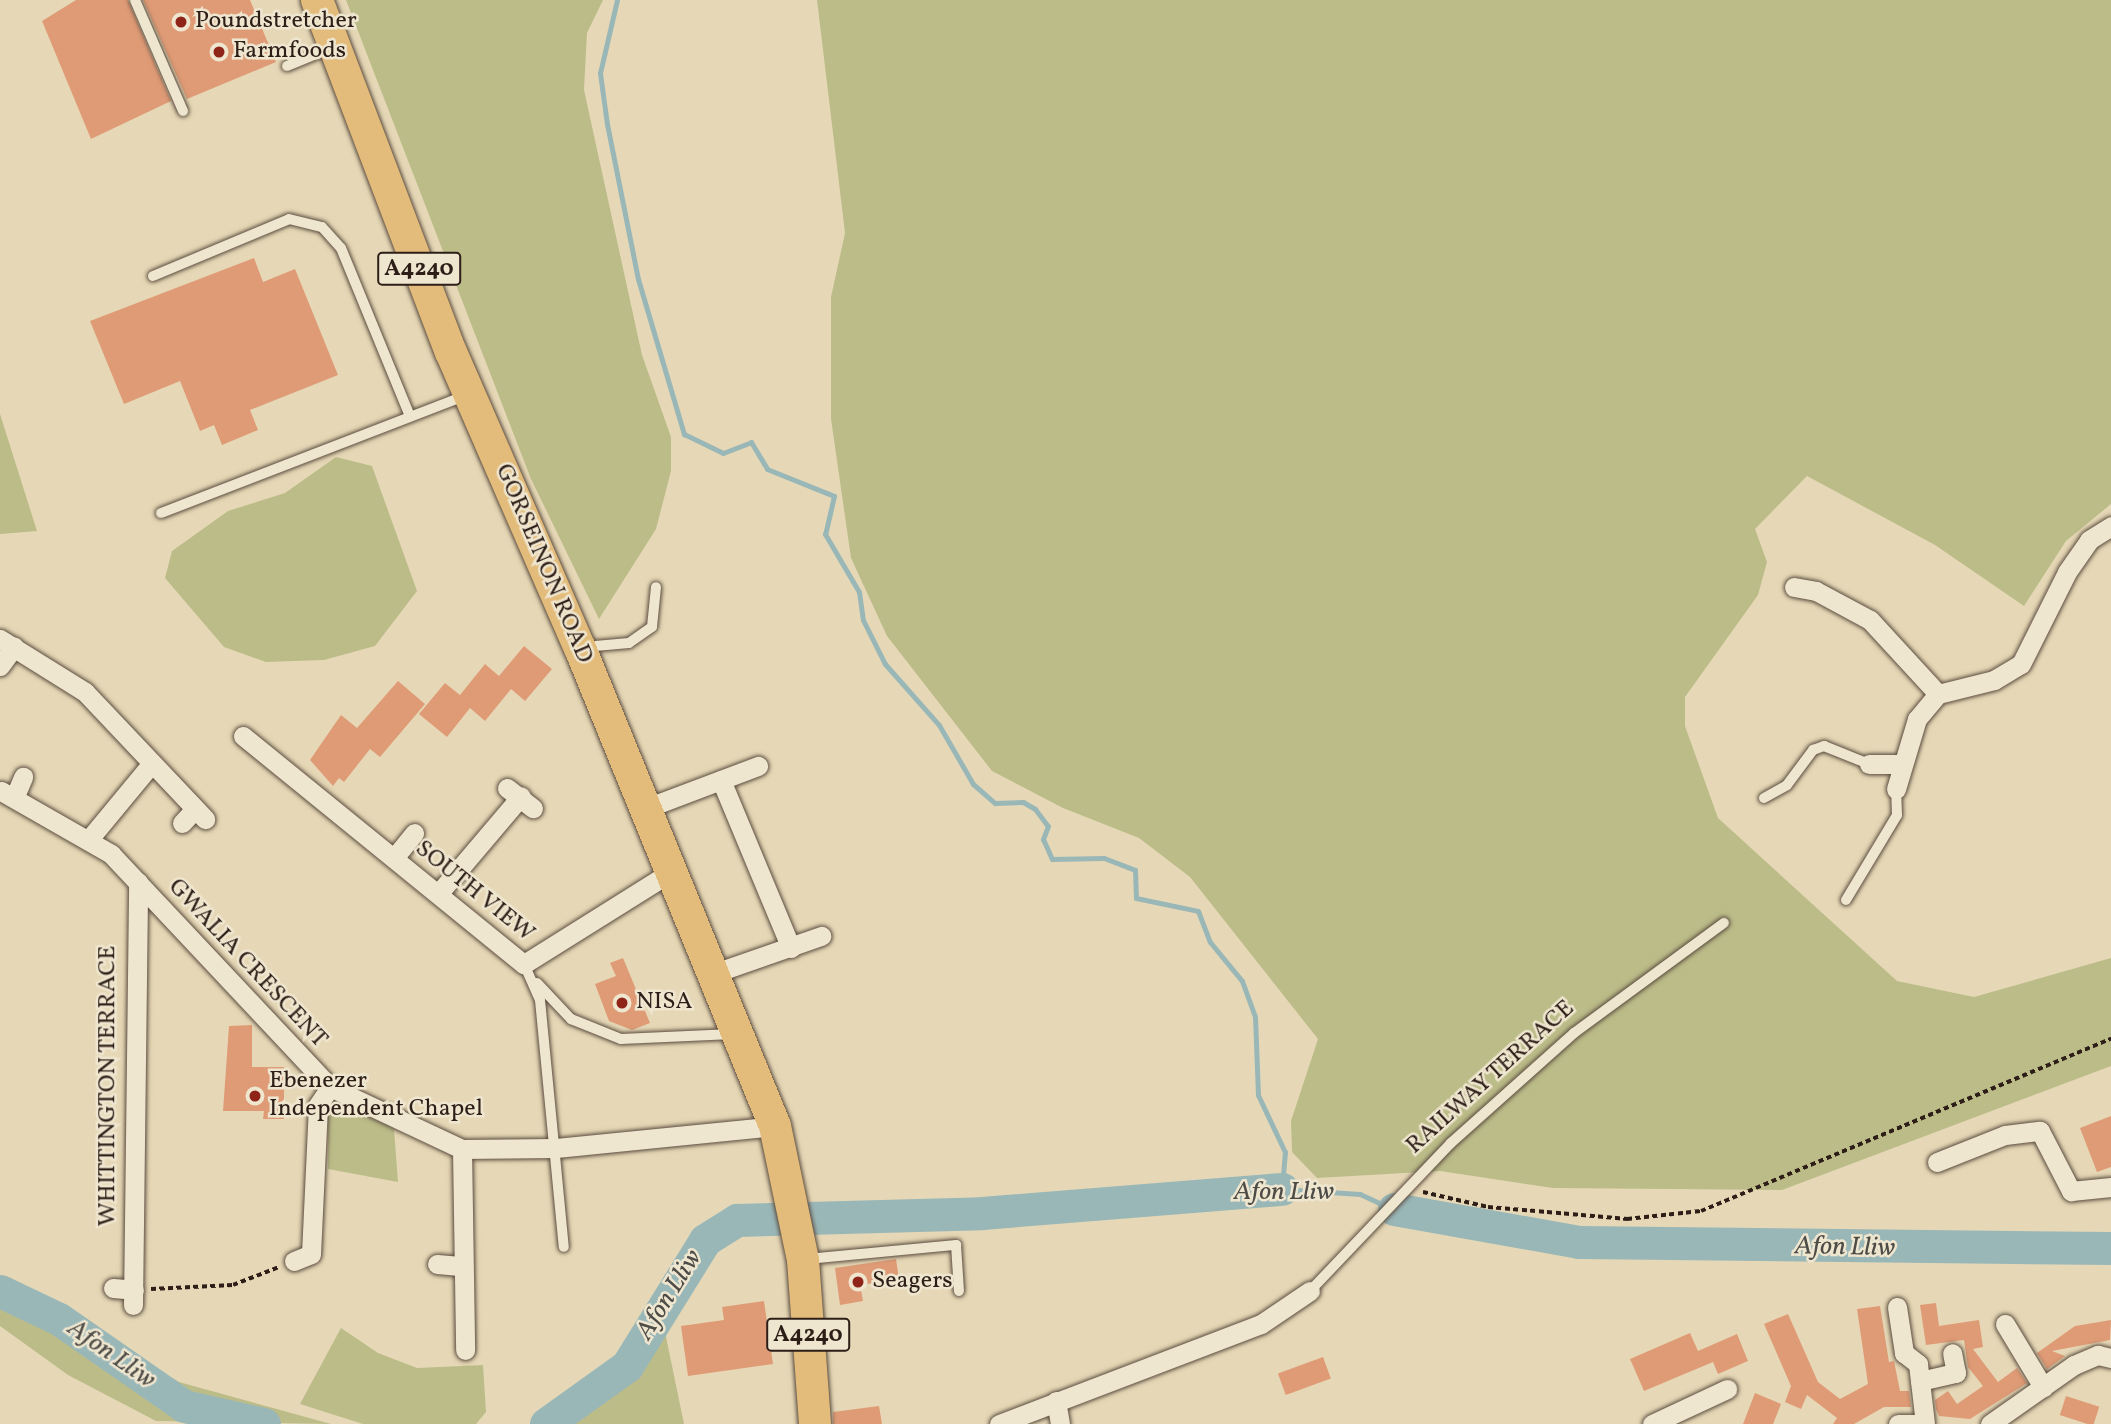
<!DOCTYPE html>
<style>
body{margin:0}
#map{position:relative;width:2111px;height:1424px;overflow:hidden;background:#e6d8b6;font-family:Vollkorn,serif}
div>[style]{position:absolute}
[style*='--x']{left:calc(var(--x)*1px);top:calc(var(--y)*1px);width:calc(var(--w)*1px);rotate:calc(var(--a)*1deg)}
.green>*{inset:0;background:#bcbc89}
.stream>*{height:5px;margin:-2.5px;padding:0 2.5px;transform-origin:2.5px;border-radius:2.5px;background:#9ab7b8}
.river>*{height:33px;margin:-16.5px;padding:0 16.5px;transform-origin:16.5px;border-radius:16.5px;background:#9ab7b8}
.building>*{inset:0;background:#df9b76;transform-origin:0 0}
.path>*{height:3.5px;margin-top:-1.75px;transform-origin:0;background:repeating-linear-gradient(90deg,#2d1e17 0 5px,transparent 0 8.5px)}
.roads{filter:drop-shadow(0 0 2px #5b4c3f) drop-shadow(0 0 2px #5b4c3f)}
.service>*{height:10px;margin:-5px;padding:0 5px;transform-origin:5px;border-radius:5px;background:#efe6d0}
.minor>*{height:19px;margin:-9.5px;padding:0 9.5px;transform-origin:9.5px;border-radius:9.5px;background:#efe6d0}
.primary>*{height:32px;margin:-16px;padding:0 16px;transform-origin:16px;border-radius:16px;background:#e3bc7b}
.dots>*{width:19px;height:19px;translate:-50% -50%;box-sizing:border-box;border:4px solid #efe6d0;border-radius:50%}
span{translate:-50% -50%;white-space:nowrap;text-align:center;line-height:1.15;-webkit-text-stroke:5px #efe6d0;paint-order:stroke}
.shield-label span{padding:2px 5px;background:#efe6d0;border:2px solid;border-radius:5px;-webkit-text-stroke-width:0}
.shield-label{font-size:23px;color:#2d1e17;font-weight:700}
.poi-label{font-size:24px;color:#2d1e17}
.left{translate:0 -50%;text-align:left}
.street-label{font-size:24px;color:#2d1e17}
.water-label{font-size:26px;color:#4e4c47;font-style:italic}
</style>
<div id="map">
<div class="green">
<div style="clip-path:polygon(346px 0,603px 0,587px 33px,584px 90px,642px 355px,671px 437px,671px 471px,656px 529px,599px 619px,531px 479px)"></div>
<div style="clip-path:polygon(817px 0,2111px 0,2111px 504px,2066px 541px,2024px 606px,1935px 545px,1807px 476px,1755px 529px,1767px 562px,1758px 595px,1685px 697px,1685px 726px,1718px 818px,1897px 981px,1974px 997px,2111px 958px,2111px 1066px,1782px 1190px,1553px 1188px,1440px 1171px,1317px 1178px,1292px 1152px,1291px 1121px,1318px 1039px,1190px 877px,1139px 838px,1063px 808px,992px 771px,887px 636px,851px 558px,831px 419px,831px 297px,845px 233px)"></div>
<div style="clip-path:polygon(0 414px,37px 531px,0 534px)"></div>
<div style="clip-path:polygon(336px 457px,372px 466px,417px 591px,375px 646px,324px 660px,266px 662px,224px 647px,165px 578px,172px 551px,228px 511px,285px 493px)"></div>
<div style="clip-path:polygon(339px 1102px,394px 1129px,398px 1182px,328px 1169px,328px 1113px)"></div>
<div style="clip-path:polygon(0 1275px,179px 1382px,331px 1424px,156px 1421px,68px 1375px,0 1326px)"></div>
<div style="clip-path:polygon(341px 1328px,378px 1353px,417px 1368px,483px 1365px,486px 1412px,476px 1424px,363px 1424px,300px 1404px)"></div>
<div style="clip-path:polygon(665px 1332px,684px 1424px,570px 1424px,635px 1376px,653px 1338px)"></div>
</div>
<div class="stream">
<div style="--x:617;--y:0;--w:75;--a:103.1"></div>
<div style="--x:600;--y:73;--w:51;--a:82.2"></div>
<div style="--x:607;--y:124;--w:158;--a:78.7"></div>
<div style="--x:638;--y:279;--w:162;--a:73.5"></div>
<div style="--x:684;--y:434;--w:43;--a:26"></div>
<div style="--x:723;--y:453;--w:30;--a:-21"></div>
<div style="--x:751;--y:442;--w:31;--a:59"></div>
<div style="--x:767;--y:469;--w:72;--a:21.9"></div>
<div style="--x:834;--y:496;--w:39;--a:103"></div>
<div style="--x:825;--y:534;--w:67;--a:59.6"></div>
<div style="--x:859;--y:592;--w:28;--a:82"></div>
<div style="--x:863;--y:620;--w:49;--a:63.4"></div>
<div style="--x:885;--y:664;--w:81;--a:48.5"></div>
<div style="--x:939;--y:725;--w:68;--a:60"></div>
<div style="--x:973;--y:784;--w:29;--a:41"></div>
<div style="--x:995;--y:803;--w:28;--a:-2"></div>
<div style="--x:1023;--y:802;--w:14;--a:30"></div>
<div style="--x:1035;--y:809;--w:21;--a:53"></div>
<div style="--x:1048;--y:826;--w:14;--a:111"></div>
<div style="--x:1043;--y:839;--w:22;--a:66"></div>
<div style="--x:1052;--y:859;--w:52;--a:-1.1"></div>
<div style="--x:1104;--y:858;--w:33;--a:21"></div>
<div style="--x:1135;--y:870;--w:28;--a:88"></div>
<div style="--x:1136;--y:898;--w:63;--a:11.8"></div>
<div style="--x:1198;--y:911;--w:33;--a:69"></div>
<div style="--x:1210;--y:942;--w:50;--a:50.6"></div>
<div style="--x:1242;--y:981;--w:38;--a:70"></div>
<div style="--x:1255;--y:1017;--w:78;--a:87.8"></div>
<div style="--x:1258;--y:1095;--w:63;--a:64.7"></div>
<div style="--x:1285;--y:1152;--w:37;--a:95"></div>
<div style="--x:1282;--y:1189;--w:78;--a:3.7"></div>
<div style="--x:1360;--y:1194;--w:33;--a:25"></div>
</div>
<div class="river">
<div style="--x:1394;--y:1209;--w:188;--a:10.1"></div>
<div style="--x:1579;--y:1242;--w:532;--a:0.65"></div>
<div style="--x:0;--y:1291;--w:65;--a:25.4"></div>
<div style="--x:59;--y:1319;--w:152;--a:34.8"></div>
<div style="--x:184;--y:1406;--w:82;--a:12.7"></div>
<div style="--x:546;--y:1424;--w:100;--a:-35.6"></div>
<div style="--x:627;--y:1366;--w:148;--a:-58.2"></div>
<div style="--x:705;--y:1240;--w:38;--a:-32"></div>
<div style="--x:737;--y:1220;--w:245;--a:-1.6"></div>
<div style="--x:982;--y:1213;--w:301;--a:-4.6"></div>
</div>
<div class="building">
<div style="clip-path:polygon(76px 0,128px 0,171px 101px,91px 139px,42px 21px)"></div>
<div style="clip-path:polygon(143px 0,250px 0,276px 62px,187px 99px)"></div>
<div style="clip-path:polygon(254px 258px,263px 282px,295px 269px,338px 375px,250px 410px,258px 430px,222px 445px,214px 425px,200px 431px,180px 381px,124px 404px,90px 321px)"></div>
<div style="clip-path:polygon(524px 646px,552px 669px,525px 701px,511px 689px,485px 721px,470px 708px,447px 737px,419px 714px,445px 683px,460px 695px,485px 664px,499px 676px)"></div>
<div style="clip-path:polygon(398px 681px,425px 704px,380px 757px,370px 749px,344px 782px,339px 778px,333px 786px,310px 760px,341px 715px,357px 728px)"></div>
<div style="clip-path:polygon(623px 958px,650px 1023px,632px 1030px,609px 1021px,595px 984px,616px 976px,610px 963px)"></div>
<div style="clip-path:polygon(252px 1025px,252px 1067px,284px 1067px,284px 1119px,263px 1119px,264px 1111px,223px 1111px,229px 1026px)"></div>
<div style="clip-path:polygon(2111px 1116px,2111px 1167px,2097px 1172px,2080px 1128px)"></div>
<div style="clip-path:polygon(896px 1259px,899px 1279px,860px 1285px,863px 1301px,840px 1305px,835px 1268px)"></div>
<div style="clip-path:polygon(764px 1301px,773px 1364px,688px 1376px,681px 1326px,724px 1320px,722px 1307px)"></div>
<div style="clip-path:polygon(1936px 1303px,1939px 1326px,1979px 1320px,1983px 1347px,1973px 1349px,1998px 1382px,2017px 1368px,2027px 1383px,1970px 1419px,1939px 1416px,1936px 1409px,1935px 1400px,1948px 1391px,1957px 1404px,1983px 1386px,1968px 1367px,1964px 1340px,1926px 1345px,1920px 1305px)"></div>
<div style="clip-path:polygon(1880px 1306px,1889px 1362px,1894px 1361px,1900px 1391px,1909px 1391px,1911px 1407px,1884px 1407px,1854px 1424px,1833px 1424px,1837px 1418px,1807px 1395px,1801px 1409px,1785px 1402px,1791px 1386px,1764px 1324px,1788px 1314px,1818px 1382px,1840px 1399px,1868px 1384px,1857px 1309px)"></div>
<div style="clip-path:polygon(2111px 1320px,2110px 1340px,2052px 1351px,2065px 1356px,2047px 1369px,2037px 1353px,2075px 1326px)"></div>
<div style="clip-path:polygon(1690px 1333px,1698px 1351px,1737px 1334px,1748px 1361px,1718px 1374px,1713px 1362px,1644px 1391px,1630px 1359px)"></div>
<div style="left:1323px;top:1357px;width:23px;height:48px;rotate:70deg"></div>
<div style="clip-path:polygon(1755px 1393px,1781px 1404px,1773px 1424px,1743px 1424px)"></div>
<div style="left:2066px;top:1396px;width:35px;height:20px;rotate:18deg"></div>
<div style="clip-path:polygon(879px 1406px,882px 1424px,833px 1424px,833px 1412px)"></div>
</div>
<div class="path">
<div style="--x:1423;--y:1192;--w:67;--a:13"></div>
<div style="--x:1488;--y:1207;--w:140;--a:4.9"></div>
<div style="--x:1627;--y:1219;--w:74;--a:-6.2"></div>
<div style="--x:1701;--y:1211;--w:445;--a:-22.8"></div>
<div style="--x:151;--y:1289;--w:82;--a:-2.8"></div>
<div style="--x:233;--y:1285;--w:49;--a:-21.4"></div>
</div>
<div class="roads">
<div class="service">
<div style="--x:135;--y:0;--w:121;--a:66.6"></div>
<div style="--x:287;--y:66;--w:48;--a:-22.2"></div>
<div style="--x:153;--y:276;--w:147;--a:-22.7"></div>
<div style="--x:289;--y:219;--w:34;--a:14"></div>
<div style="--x:322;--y:227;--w:28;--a:48"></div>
<div style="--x:341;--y:248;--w:182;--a:67.7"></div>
<div style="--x:161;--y:513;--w:326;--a:-21.1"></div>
<div style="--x:584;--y:647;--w:45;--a:-5.1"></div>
<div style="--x:629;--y:643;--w:28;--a:-35"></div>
<div style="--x:652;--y:627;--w:40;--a:-84.3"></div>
<div style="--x:1764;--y:798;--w:26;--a:-29"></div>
<div style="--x:1787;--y:785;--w:44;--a:-53.4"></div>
<div style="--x:1813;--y:750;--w:12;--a:-20"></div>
<div style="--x:1824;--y:746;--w:48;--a:21.8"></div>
<div style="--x:1846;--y:900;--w:99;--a:-59"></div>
<div style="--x:1897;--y:815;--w:26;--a:-92"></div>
<div style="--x:524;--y:964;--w:39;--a:66"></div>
<div style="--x:540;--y:1000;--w:248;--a:84.5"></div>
<div style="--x:537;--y:983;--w:50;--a:46.6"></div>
<div style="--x:571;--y:1019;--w:54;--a:21.8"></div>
<div style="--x:621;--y:1039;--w:112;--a:-2.6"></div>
<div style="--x:807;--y:1259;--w:150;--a:-5.4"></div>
<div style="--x:956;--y:1245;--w:46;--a:86.3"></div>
<div style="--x:1310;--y:1291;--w:204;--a:-46.4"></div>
<div style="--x:1451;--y:1143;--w:165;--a:-41.8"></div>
<div style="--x:1574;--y:1033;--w:186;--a:-36.3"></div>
</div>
<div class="minor">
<div style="--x:1794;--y:587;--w:22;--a:10"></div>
<div style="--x:1816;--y:591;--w:61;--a:28.2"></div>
<div style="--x:1870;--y:620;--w:100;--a:47.4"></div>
<div style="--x:0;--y:639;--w:100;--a:31.9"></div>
<div style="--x:85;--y:692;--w:175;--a:46.6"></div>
<div style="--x:0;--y:666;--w:24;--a:-54"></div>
<div style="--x:243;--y:736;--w:362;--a:39.1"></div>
<div style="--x:524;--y:964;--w:171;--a:-32.1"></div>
<div style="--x:1869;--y:764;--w:29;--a:0"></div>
<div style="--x:721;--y:780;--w:182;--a:67.4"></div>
<div style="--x:507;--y:788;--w:33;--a:38"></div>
<div style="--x:1896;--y:789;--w:73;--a:-73.3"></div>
<div style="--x:1917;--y:719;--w:33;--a:-50"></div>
<div style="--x:1938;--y:694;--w:58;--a:-14"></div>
<div style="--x:1994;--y:680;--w:31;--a:-31"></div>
<div style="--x:2021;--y:664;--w:103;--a:-63.4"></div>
<div style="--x:2067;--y:572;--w:39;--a:-55"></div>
<div style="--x:2089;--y:540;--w:26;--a:-32"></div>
<div style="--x:1;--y:791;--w:127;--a:29.8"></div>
<div style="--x:111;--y:854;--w:320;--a:46.8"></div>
<div style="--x:330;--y:1087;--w:146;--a:25.2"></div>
<div style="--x:462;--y:1149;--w:94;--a:-0.6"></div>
<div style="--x:556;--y:1148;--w:220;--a:-5.7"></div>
<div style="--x:15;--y:796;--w:21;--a:-67"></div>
<div style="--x:644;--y:809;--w:122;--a:-20.7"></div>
<div style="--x:182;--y:823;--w:18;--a:-47"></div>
<div style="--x:90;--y:838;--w:97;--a:-50.4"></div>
<div style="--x:394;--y:858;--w:32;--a:-51"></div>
<div style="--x:438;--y:894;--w:128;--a:-49.7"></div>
<div style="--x:709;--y:975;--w:119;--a:-19.2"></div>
<div style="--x:462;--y:1149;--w:201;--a:89.1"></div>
<div style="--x:1937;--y:1162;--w:73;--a:-21.7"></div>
<div style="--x:2005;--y:1135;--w:35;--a:-7"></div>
<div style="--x:2040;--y:1131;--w:68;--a:62.7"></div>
<div style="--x:2071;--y:1191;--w:40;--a:-5.7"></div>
<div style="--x:294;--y:1261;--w:18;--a:-22"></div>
<div style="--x:311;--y:1254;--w:149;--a:-87.3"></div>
<div style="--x:318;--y:1105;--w:22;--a:-56"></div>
<div style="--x:437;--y:1264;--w:23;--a:5"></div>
<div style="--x:113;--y:1288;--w:21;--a:5"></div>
<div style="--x:133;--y:1305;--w:423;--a:-89.3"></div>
<div style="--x:1897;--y:1307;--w:47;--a:81.3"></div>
<div style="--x:1904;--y:1353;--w:18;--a:38"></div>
<div style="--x:1918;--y:1364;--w:60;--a:83.3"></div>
<div style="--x:2005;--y:1324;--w:74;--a:58.9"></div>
<div style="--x:1920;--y:1381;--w:37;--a:-13"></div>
<div style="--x:1956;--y:1373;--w:20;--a:-101"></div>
<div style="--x:1056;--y:1401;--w:23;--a:80"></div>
<div style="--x:999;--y:1424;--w:280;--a:-20.9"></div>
<div style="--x:1261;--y:1324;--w:59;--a:-34"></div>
<div style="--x:1652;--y:1424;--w:83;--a:-25"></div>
<div style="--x:1898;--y:1424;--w:18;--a:0"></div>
<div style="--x:1990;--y:1424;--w:103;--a:-35.1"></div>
<div style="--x:2074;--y:1365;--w:26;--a:-23"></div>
<div style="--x:2098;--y:1355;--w:13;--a:13"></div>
</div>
<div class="primary">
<div style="--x:317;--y:0;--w:377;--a:69.2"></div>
<div style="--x:451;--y:352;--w:323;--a:66.5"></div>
<div style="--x:580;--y:648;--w:516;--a:67.81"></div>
<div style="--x:775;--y:1126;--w:137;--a:78.2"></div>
<div style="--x:803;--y:1260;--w:164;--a:85.8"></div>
</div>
</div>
<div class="dots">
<div style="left:181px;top:22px;background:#8f2418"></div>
<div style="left:219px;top:52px;background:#8f2418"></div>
<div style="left:622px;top:1003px;background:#8f2418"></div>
<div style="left:255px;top:1096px;background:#8f2418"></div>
<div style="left:858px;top:1282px;background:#8f2418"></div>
</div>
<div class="shield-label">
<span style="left:419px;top:269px">A4240</span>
<span style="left:808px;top:1335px">A4240</span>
</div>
<div class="poi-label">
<span class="left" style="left:195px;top:22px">Poundstretcher</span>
<span class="left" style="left:233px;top:52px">Farmfoods</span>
<span class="left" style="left:636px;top:1003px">NISA</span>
<span class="left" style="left:269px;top:1096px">Ebenezer<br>Independent Chapel</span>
<span class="left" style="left:872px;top:1282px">Seagers</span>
</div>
<div class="street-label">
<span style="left:543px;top:564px;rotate:67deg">GORSEINON ROAD</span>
<span style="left:474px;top:892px;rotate:39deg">SOUTH VIEW</span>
<span style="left:247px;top:964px;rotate:47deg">GWALIA CRESCENT</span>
<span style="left:1491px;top:1078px;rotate:-42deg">RAILWAY TERRACE</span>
<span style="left:109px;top:1086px;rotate:-90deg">WHITTINGTON TERRACE</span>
</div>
<div class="water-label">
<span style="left:1284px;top:1193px">Afon Lliw</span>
<span style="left:1845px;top:1248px;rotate:1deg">Afon Lliw</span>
<span style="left:670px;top:1295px;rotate:-58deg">Afon Lliw</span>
<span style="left:111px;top:1355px;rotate:35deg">Afon Lliw</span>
</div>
</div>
